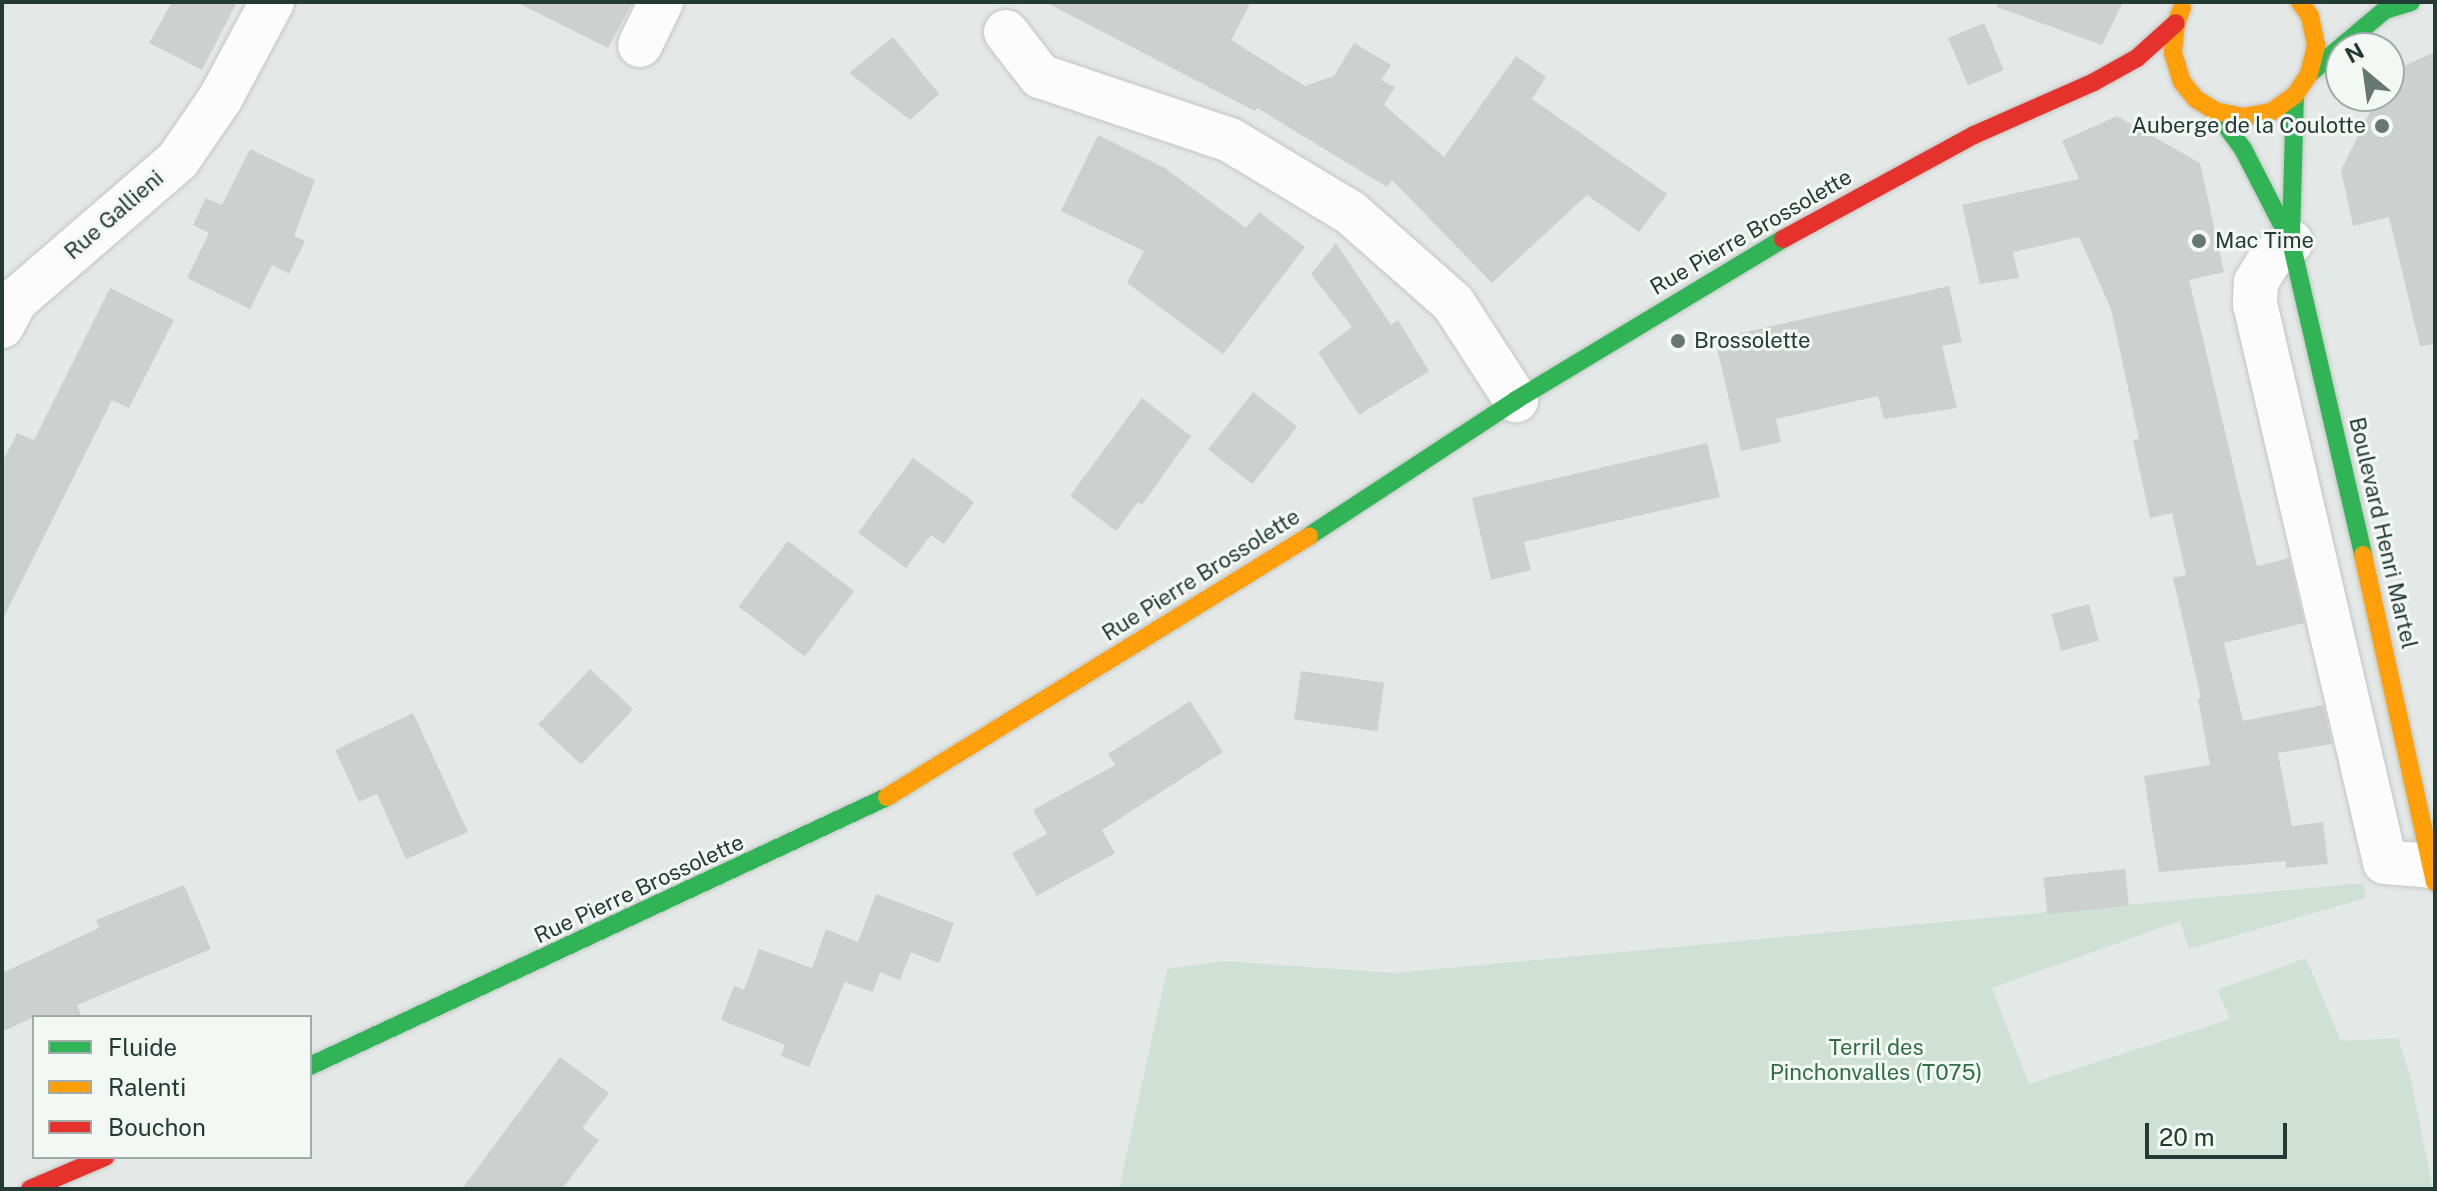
<!DOCTYPE html>
<style>
body{margin:0}
#map{position:relative;width:2437px;height:1191px;overflow:hidden;background:#e4e9e7;font-family:"Public Sans",sans-serif}
div>[style]{position:absolute}
[style*='--x']{left:calc(var(--x)*1px);top:calc(var(--y)*1px);width:calc(var(--w)*1px);rotate:calc(var(--a)*1deg)}
.green>*{inset:0;background:#cfe1d4}
.building>*{inset:0;background:#ccd0ce;transform-origin:0 0}
.roads{filter:drop-shadow(0 0 2px #c1c6c4) drop-shadow(0 0 2px #c1c6c4)}
.street>*{height:44px;margin:-22px;padding:0 22px;transform-origin:22px;border-radius:22px;background:#fbfcfb}
.fast>*{height:18px;margin:-9px;padding:0 9px;transform-origin:9px;border-radius:9px;background:#30b455}
.slow>*{height:18px;margin:-9px;padding:0 9px;transform-origin:9px;border-radius:9px;background:#ff9f0a}
.jam>*{height:18px;margin:-9px;padding:0 9px;transform-origin:9px;border-radius:9px;background:#e5322d}
.dots>*{width:22px;height:22px;translate:-50% -50%;box-sizing:border-box;border:4px solid #f3f8f5;border-radius:50%}
span{translate:-50% -50%;white-space:nowrap;text-align:center;line-height:1.15;-webkit-text-stroke:6px #f3f8f5;paint-order:stroke}
.poi-label{font-size:22px;color:#243b34}
.right{translate:-100% -50%;text-align:right}
.left{translate:0 -50%;text-align:left}
.street-label{font-size:22px;color:#243b34}
.park-label{font-size:22px;color:#316e48}
.frame{position:absolute;inset:0;border:4px solid #243b34;pointer-events:none}
.legend{position:absolute;left:32px;top:1015px;width:280px;height:144px;box-sizing:border-box;background:#f3f8f5;border:2px solid #a0aca8;margin:0;padding:10px 14px;list-style:none;font-size:24px;color:#243b34}
.legend li{display:flex;align-items:center;gap:16px;height:40px}
.legend b{width:40px;border:2px solid #a0aca8}
.north{position:absolute;left:2325px;top:32px;width:80px;height:80px;box-sizing:border-box;background:#f3f8f5;border:2px solid #a0aca8;border-radius:50%;rotate:331deg;font-size:22px;font-weight:700;line-height:32px;text-align:center;color:#243b34}
.north::after{content:'';display:block;margin:auto;width:28px;height:36px;background:#677873;clip-path:polygon(50% 0,100% 100%,50% 72%,0 100%)}
.scale{position:absolute;left:2145px;top:1123px;width:142px;height:36px;box-sizing:border-box;border:4px solid #243b34;border-top:0;padding-left:10px;font-size:24px;line-height:28px;white-space:nowrap;color:#243b34;-webkit-text-stroke:6px #f3f8f5;paint-order:stroke}
</style>
<div id="map">
<div class="green">
<div style="clip-path:polygon(2363px 883px,2366px 898px,2189px 949px,2180px 921px,1992px 988px,2029px 1084px,2230px 1019px,2217px 990px,2306px 958px,2341px 1041px,2398px 1038px,2410px 1076px,2433px 1189px,1119px 1189px,1167px 969px,1223px 961px,1394px 973px)"></div>
</div>
<div class="building">
<div style="clip-path:polygon(172px 2px,237px 2px,202px 70px,149px 43px)"></div>
<div style="clip-path:polygon(516px 2px,633px 2px,608px 48px)"></div>
<div style="clip-path:polygon(1045px 2px,1251px 2px,1231px 40px,1305px 86px,1334px 76px,1354px 43px,1391px 65px,1381px 80px,1395px 87px,1384px 105px,1444px 157px,1516px 56px,1546px 77px,1532px 99px,1667px 194px,1639px 232px,1587px 195px,1492px 283px,1392px 180px,1387px 187px,1257px 108px,1255px 111px)"></div>
<div style="clip-path:polygon(1998px 2px,2123px 2px,2102px 45px,1997px 7px)"></div>
<div style="left:1984px;top:23px;width:51px;height:39px;rotate:67deg"></div>
<div style="clip-path:polygon(893px 37px,939px 94px,910px 120px,849px 73px)"></div>
<div style="clip-path:polygon(2435px 52px,2435px 344px,2420px 346px,2389px 217px,2353px 226px,2341px 170px,2378px 96px,2389px 96px,2390px 72px)"></div>
<div style="clip-path:polygon(2117px 116px,2200px 163px,2224px 272px,2189px 280px,2257px 566px,2289px 558px,2304px 623px,2224px 643px,2243px 721px,2323px 705px,2332px 744px,2278px 753px,2292px 826px,2323px 822px,2328px 864px,2286px 868px,2286px 861px,2159px 872px,2144px 776px,2210px 765px,2198px 699px,2201px 698px,2173px 578px,2186px 575px,2172px 513px,2150px 518px,2133px 440px,2139px 439px,2111px 309px,2079px 237px,2013px 252px,2019px 278px,1980px 284px,1962px 205px,2079px 179px,2062px 141px)"></div>
<div style="clip-path:polygon(1098px 135px,1165px 168px,1246px 228px,1259px 212px,1305px 247px,1223px 354px,1127px 283px,1144px 251px,1061px 211px)"></div>
<div style="clip-path:polygon(250px 149px,315px 180px,294px 236px,305px 241px,289px 274px,272px 265px,250px 309px,187px 278px,209px 233px,193px 225px,206px 198px,222px 205px)"></div>
<div style="clip-path:polygon(1336px 243px,1391px 325px,1398px 320px,1429px 371px,1359px 415px,1318px 352px,1352px 327px,1311px 274px)"></div>
<div style="clip-path:polygon(1949px 286px,1962px 342px,1942px 346px,1957px 408px,1884px 419px,1878px 396px,1776px 419px,1781px 442px,1741px 451px,1715px 339px)"></div>
<div style="clip-path:polygon(110px 288px,174px 320px,129px 408px,112px 400px,2px 621px,2px 463px,17px 433px,34px 440px)"></div>
<div style="left:1253px;top:392px;width:56px;height:73px;rotate:38deg"></div>
<div style="clip-path:polygon(1142px 398px,1191px 436px,1142px 505px,1138px 502px,1116px 531px,1070px 496px)"></div>
<div style="clip-path:polygon(1707px 443px,1720px 497px,1524px 542px,1531px 570px,1491px 580px,1472px 498px)"></div>
<div style="clip-path:polygon(913px 458px,974px 502px,944px 544px,931px 535px,906px 568px,858px 533px)"></div>
<div style="left:788px;top:541px;width:83px;height:82px;rotate:37deg"></div>
<div style="left:2089px;top:604px;width:38px;height:39px;rotate:75deg"></div>
<div style="left:590px;top:669px;width:59px;height:76px;rotate:43deg"></div>
<div style="left:1301px;top:671px;width:84px;height:49px;rotate:8deg"></div>
<div style="clip-path:polygon(1190px 701px,1223px 752px,1102px 830px,1115px 853px,1037px 896px,1012px 853px,1047px 834px,1033px 810px,1115px 765px,1108px 754px)"></div>
<div style="clip-path:polygon(413px 713px,468px 832px,406px 859px,377px 794px,359px 802px,335px 750px)"></div>
<div style="left:2125px;top:869px;width:37px;height:82px;rotate:84deg"></div>
<div style="clip-path:polygon(184px 885px,211px 949px,77px 1005px,82px 1017px,34px 1017px,2px 1032px,2px 973px,99px 928px,96px 920px)"></div>
<div style="clip-path:polygon(876px 894px,954px 923px,939px 963px,911px 952px,900px 980px,880px 972px,873px 992px,845px 982px,809px 1067px,781px 1056px,785px 1045px,721px 1020px,734px 986px,744px 990px,759px 949px,812px 968px,826px 929px,858px 942px)"></div>
<div style="clip-path:polygon(560px 1057px,609px 1093px,582px 1128px,599px 1140px,562px 1189px,462px 1189px)"></div>
</div>
<div class="roads">
<div class="street">
<div style="--x:1006;--y:32;--w:56;--a:52.3"></div>
<div style="--x:1040;--y:76;--w:200;--a:18.6"></div>
<div style="--x:1230;--y:140;--w:141;--a:31.1"></div>
<div style="--x:1351;--y:213;--w:136;--a:41.4"></div>
<div style="--x:1453;--y:303;--w:116;--a:57"></div>
<div style="--x:640;--y:45;--w:48;--a:-64"></div>
<div style="--x:2291;--y:242;--w:27;--a:141"></div>
<div style="--x:2270;--y:259;--w:27;--a:121"></div>
<div style="--x:2256;--y:282;--w:22;--a:93"></div>
<div style="--x:2255;--y:304;--w:573;--a:76.89"></div>
<div style="--x:2385;--y:862;--w:46;--a:5"></div>
<div style="--x:2;--y:326;--w:30;--a:-62"></div>
<div style="--x:16;--y:300;--w:214;--a:-40.8"></div>
<div style="--x:178;--y:160;--w:74;--a:-55.5"></div>
<div style="--x:220;--y:99;--w:110;--a:-61.8"></div>
</div>
<div class="fast">
<div style="--x:2309;--y:74;--w:99;--a:-40.1"></div>
<div style="--x:2385;--y:10;--w:27;--a:-17"></div>
<div style="--x:2215;--y:111;--w:47;--a:53.6"></div>
<div style="--x:2243;--y:149;--w:105;--a:62.7"></div>
<div style="--x:2291;--y:242;--w:321;--a:77"></div>
<div style="--x:2291;--y:236;--w:141;--a:-88.4"></div>
<div style="--x:1309;--y:536;--w:248;--a:-33.3"></div>
<div style="--x:1516;--y:400;--w:312;--a:-31.1"></div>
<div style="--x:310;--y:1066;--w:637;--a:-25"></div>
</div>
<div class="slow">
<div style="--x:2182;--y:8;--w:16;--a:112"></div>
<div style="--x:2176;--y:23;--w:30;--a:96"></div>
<div style="--x:2173;--y:53;--w:30;--a:73"></div>
<div style="--x:2182;--y:82;--w:22;--a:51"></div>
<div style="--x:2196;--y:99;--w:22;--a:32"></div>
<div style="--x:2215;--y:111;--w:29;--a:12"></div>
<div style="--x:2243;--y:117;--w:28;--a:-10"></div>
<div style="--x:2271;--y:112;--w:29;--a:-35"></div>
<div style="--x:2295;--y:95;--w:25;--a:-56"></div>
<div style="--x:2309;--y:74;--w:30;--a:-76"></div>
<div style="--x:2316;--y:45;--w:30;--a:-102"></div>
<div style="--x:2310;--y:16;--w:17;--a:-126"></div>
<div style="--x:2363;--y:555;--w:335;--a:77.6"></div>
<div style="--x:887;--y:797;--w:496;--a:-31.7"></div>
</div>
<div class="jam">
<div style="--x:1783;--y:239;--w:217;--a:-28.6"></div>
<div style="--x:1974;--y:135;--w:131;--a:-23.8"></div>
<div style="--x:2094;--y:82;--w:49;--a:-29.2"></div>
<div style="--x:2137;--y:58;--w:52;--a:-41.9"></div>
<div style="--x:30;--y:1189;--w:82;--a:-23.1"></div>
</div>
</div>
<div class="dots">
<div style="left:2382px;top:126px;background:#677873"></div>
<div style="left:2199px;top:241px;background:#677873"></div>
<div style="left:1678px;top:341px;background:#677873"></div>
</div>
<div class="poi-label">
<span class="right" style="left:2366px;top:126px">Auberge de la Coulotte</span>
<span class="left" style="left:2215px;top:241px">Mac Time</span>
<span class="left" style="left:1694px;top:341px">Brossolette</span>
</div>
<div class="street-label">
<span style="left:114px;top:215px;rotate:-41deg">Rue Gallieni</span>
<span style="left:1751px;top:232px;rotate:-30deg">Rue Pierre Brossolette</span>
<span style="left:2383px;top:533px;rotate:77deg">Boulevard Henri Martel</span>
<span style="left:1201px;top:575px;rotate:-32deg">Rue Pierre Brossolette</span>
<span style="left:639px;top:889px;rotate:-25deg">Rue Pierre Brossolette</span>
</div>
<div class="park-label">
<span style="left:1876px;top:1060px">Terril des<br>Pinchonvalles (T075)</span>
</div>
<div class="frame"></div>
<ul class="legend">
<li><b style="height:10px;background:#30b455"></b>Fluide</li>
<li><b style="height:10px;background:#ff9f0a"></b>Ralenti</li>
<li><b style="height:10px;background:#e5322d"></b>Bouchon</li>
</ul>
<div class="north">N</div>
<div class="scale">20 m</div>
</div>
